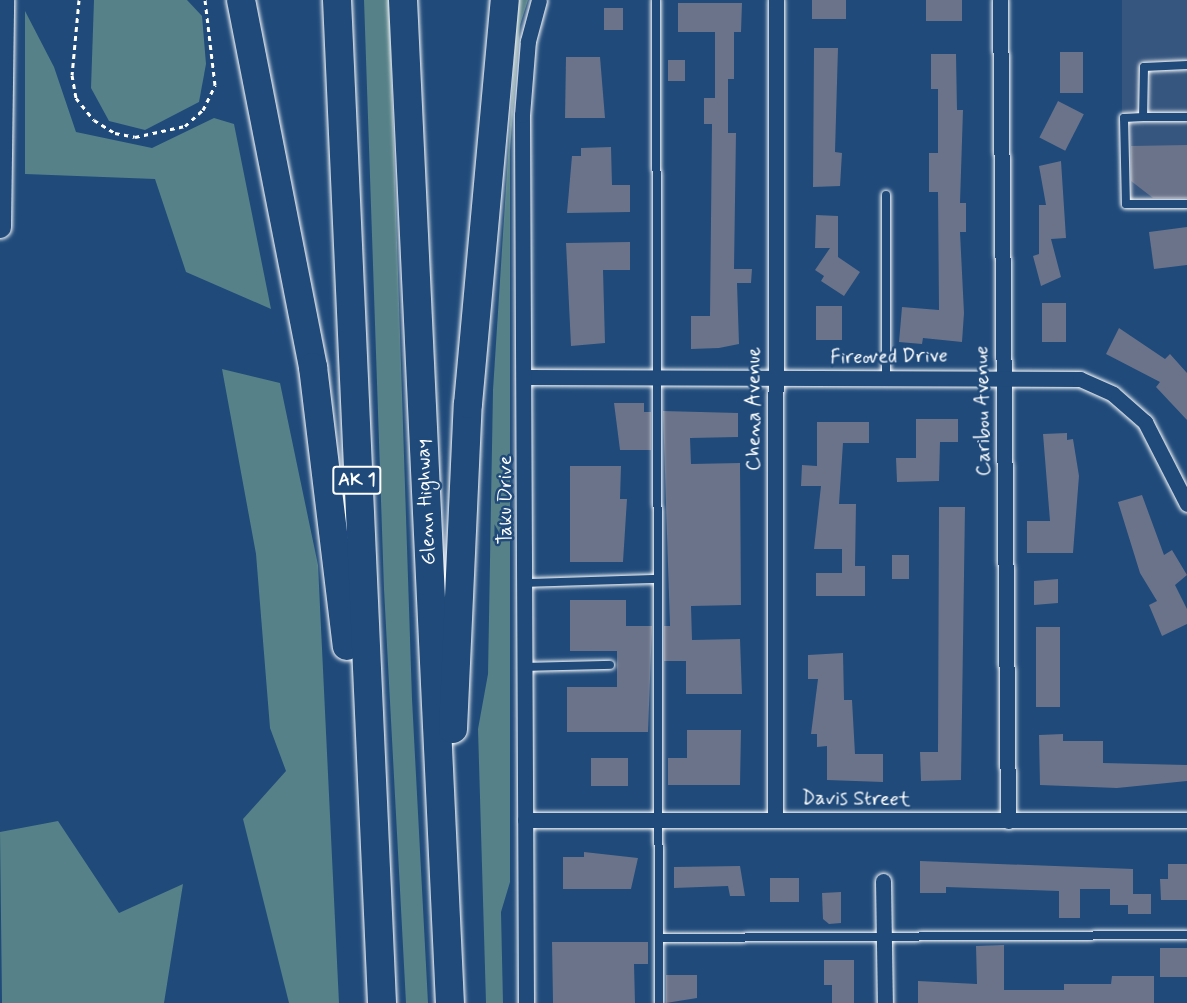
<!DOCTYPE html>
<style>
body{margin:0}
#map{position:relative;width:1187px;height:1003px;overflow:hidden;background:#1f4a7a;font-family:Mynerve,sans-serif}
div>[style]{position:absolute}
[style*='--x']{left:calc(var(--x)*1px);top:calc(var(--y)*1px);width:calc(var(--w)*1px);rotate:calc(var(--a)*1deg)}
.built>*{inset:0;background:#36567f;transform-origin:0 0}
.green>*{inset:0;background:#568188}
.building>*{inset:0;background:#6a738a;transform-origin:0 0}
.path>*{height:3px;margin-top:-1.5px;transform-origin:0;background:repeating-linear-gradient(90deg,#fff 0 4.5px,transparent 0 9px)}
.roads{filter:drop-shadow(0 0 2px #fff) drop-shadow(0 0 2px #fff)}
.lane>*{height:8px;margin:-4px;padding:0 4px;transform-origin:4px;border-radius:4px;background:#1f4a7a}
.street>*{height:15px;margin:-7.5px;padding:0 7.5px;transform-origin:7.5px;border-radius:7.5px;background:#1f4a7a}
.secondary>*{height:22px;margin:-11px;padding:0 11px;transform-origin:11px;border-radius:11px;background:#1f4a7a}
.highway>*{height:28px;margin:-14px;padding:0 14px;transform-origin:14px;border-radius:14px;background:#1f4a7a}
span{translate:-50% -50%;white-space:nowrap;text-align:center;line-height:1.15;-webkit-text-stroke:5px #1f4a7a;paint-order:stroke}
.shield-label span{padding:2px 4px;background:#1f4a7a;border:2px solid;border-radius:4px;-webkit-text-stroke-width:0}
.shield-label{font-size:18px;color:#fff;font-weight:700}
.street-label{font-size:20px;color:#fff}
</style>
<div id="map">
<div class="built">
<div style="left:1122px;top:0;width:65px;height:201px"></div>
</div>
<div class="green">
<div style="clip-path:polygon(94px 0,187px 0,202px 16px,206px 64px,199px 102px,145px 130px,109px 121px,91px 88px)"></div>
<div style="clip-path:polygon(364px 0,389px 0,412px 699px,428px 1003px,406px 1003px,384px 589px)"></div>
<div style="clip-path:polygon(518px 0,528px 0,520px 25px,510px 150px,510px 882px,501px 912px,503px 1003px,486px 1003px,478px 729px,488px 674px,493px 390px)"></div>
<div style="clip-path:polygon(25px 11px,54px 67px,76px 132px,152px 148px,214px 118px,234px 124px,271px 309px,186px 272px,155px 179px,25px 174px)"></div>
<div style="clip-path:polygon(222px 369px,280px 383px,318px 565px,339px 1003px,289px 1003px,243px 819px,286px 771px,270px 728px,256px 554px)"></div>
<div style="clip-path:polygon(58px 821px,119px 913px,183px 884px,164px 1003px,2px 1003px,0 832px)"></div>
</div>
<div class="building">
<div style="left:812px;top:0;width:34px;height:19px"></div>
<div style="left:926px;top:0;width:36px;height:21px"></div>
<div style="clip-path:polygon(678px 3px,742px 3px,741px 32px,734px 32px,734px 79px,728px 79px,728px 133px,736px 133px,734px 269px,752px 269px,751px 283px,737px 283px,739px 344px,719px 348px,691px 349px,691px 316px,710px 316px,712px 124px,704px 124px,704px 98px,715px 98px,715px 32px,678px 32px)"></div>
<div style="left:604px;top:8px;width:19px;height:22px"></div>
<div style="clip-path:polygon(814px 48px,838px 48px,835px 152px,842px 153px,840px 186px,813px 187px)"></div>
<div style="left:1060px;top:52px;width:23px;height:41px"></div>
<div style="clip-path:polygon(931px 54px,956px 54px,957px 110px,963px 110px,960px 203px,966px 203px,966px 232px,960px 232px,964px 313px,962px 342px,923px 338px,922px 344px,899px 342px,902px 307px,939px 310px,938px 192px,929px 192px,929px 153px,938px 153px,938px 89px,931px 89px)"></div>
<div style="clip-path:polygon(566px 57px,600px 57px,605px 118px,565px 118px)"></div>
<div style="left:668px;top:60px;width:17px;height:21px"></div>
<div style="left:1058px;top:101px;width:29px;height:41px;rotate:27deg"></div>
<div style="clip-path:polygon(1187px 145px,1187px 198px,1153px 198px,1131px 181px,1131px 146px)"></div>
<div style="clip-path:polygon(611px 147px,612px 185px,630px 185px,630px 212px,567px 213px,572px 156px,581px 156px,581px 148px)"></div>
<div style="clip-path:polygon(1061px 161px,1066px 238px,1051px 239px,1061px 277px,1041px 286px,1033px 256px,1039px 254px,1039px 205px,1046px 205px,1039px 166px)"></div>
<div style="clip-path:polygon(816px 215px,838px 216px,838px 257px,860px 272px,844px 296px,821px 281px,824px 276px,815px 270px,830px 248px,815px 248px)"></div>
<div style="clip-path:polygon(1187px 227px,1187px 265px,1154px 269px,1149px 232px)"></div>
<div style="clip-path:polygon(630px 242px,630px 270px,603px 270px,605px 343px,571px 346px,566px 243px)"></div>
<div style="left:1042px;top:303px;width:24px;height:39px"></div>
<div style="left:816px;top:306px;width:26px;height:34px"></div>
<div style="clip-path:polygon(1119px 328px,1165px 359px,1170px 354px,1187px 373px,1187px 420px,1156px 387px,1160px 382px,1106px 354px)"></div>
<div style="clip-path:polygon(614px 403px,644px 403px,644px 412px,651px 412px,651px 450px,620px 450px)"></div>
<div style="clip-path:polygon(663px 411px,738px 413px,738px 437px,690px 438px,691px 464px,740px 463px,741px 605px,691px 606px,692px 640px,740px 639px,742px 694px,686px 694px,686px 661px,664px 661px,664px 626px,670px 626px)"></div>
<div style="clip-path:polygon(916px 419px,958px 419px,958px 442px,940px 442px,939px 481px,897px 482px,896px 458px,916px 458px)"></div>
<div style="clip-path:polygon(817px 422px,869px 422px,869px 443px,843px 443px,839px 504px,856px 504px,855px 566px,865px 566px,865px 596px,816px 596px,816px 573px,842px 573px,842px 549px,814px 549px,821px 486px,801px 486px,802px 465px,817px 466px)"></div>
<div style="clip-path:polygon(1067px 433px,1067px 440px,1073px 439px,1079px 476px,1073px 553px,1027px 553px,1027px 521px,1050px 521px,1043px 434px)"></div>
<div style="clip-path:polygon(570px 466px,621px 466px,620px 499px,627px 499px,623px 562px,570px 562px)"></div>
<div style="clip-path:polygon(1142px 495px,1164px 555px,1172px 550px,1187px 575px,1175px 585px,1187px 609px,1187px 624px,1162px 636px,1149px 605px,1157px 601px,1140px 573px,1118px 502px)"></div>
<div style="clip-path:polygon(939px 507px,965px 507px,961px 780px,921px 781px,920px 752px,938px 752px)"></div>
<div style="left:892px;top:555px;width:17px;height:24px"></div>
<div style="clip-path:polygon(1058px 579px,1058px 603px,1034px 605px,1034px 581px)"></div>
<div style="clip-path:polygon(570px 600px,626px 600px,626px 626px,652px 626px,648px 732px,567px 732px,567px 687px,617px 687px,617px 651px,570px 651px)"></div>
<div style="left:1036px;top:627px;width:24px;height:80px"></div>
<div style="clip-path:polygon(843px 653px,844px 700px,852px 700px,855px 754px,883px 754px,883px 782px,827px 780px,827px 746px,817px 747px,817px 734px,811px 734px,818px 679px,808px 679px,808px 655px)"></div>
<div style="clip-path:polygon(687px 730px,741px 730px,740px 785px,668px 785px,668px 758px,687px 758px)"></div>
<div style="clip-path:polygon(1063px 734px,1063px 741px,1103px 741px,1103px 763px,1187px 765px,1187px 781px,1117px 788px,1040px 785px,1039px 735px)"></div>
<div style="left:591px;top:758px;width:37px;height:28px"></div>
<div style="clip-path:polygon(584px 852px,638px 858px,631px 889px,563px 889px,563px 857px,584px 857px)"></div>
<div style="clip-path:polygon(920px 861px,1133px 869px,1133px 894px,1151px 894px,1151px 914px,1128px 914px,1128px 905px,1110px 905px,1110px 889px,1080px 889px,1080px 918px,1059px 918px,1059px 891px,946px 887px,946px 893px,920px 893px)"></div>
<div style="clip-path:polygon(1168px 864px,1187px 864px,1187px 900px,1161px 900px,1160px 879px,1168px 879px)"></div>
<div style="clip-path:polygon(740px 866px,745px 896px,730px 896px,728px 886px,674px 888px,674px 867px)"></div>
<div style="left:770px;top:878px;width:29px;height:24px"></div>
<div style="clip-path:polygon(841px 892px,841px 923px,829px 924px,823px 919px,822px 893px)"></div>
<div style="clip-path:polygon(552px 942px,648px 942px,648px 964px,634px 964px,635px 1003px,553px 1003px)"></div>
<div style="clip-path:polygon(1004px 945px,1004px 990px,1064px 990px,1064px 984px,1111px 984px,1112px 976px,1154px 976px,1154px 1003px,918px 1003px,918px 981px,977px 984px,976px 946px)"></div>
<div style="left:1160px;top:948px;width:27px;height:29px"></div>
<div style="clip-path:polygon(824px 960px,854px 960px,854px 1003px,832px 1003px,832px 985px,824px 985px)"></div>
<div style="clip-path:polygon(666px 975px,697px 975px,697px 998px,666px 1003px)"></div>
</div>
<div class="path">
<div style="--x:79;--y:0;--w:75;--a:95.3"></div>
<div style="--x:72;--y:75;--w:23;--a:80"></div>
<div style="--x:76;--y:98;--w:28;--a:51"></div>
<div style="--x:94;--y:120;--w:25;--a:32"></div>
<div style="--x:115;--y:133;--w:20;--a:11"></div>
<div style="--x:135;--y:137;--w:51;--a:-12.4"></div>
<div style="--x:185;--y:126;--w:24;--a:-42"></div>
<div style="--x:203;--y:110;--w:28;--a:-64"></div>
<div style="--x:215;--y:85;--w:86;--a:-96.7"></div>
</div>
<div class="roads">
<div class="lane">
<div style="--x:656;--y:0;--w:1003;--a:89.83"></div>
<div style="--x:1187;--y:65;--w:43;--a:177.3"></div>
<div style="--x:1144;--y:67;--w:50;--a:91.1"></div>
<div style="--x:1143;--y:117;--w:44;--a:0"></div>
<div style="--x:1143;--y:117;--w:19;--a:177"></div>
<div style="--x:1124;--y:118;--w:86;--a:88.7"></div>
<div style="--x:1126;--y:204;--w:61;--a:0"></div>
<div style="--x:886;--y:195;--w:183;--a:90"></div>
<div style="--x:526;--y:583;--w:130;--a:-1.8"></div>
<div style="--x:526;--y:667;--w:84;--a:-1.4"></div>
<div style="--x:659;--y:938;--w:528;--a:-0.33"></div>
</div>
<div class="street">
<div style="--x:1000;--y:0;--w:821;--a:89.44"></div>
<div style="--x:527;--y:377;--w:553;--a:0.21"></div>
<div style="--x:1080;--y:379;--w:36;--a:24"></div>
<div style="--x:1113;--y:394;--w:43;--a:41.2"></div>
<div style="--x:1145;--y:422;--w:92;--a:62.9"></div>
<div style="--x:775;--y:818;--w:818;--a:-89.93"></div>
<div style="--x:525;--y:820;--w:662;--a:0"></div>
<div style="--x:883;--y:881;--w:122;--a:89.1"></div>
<div style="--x:526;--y:1003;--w:888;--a:-90.26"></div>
<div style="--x:522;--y:115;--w:74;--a:-85.4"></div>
<div style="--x:528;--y:41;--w:42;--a:-75"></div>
</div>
<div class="secondary">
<div style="--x:0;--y:227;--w:227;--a:-89.2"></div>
</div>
<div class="highway">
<div style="--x:241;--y:0;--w:374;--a:78.9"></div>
<div style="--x:313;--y:367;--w:281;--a:83.1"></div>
<div style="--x:337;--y:0;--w:1004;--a:87.43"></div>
<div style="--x:403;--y:0;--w:1004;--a:87.32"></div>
<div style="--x:453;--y:729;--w:325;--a:-87.4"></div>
<div style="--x:468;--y:404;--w:406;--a:-84.8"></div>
</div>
</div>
<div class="shield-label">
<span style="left:357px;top:480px">AK 1</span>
</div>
<div class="street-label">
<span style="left:889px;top:357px;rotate:-1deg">Fireoved Drive</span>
<span style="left:754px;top:409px;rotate:-90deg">Chena Avenue</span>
<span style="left:983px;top:411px;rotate:-91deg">Caribou Avenue</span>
<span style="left:505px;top:500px;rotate:-90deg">Taku Drive</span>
<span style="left:426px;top:502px;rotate:-93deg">Glenn Highway</span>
<span style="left:856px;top:799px;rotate:1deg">Davis Street</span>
</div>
</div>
